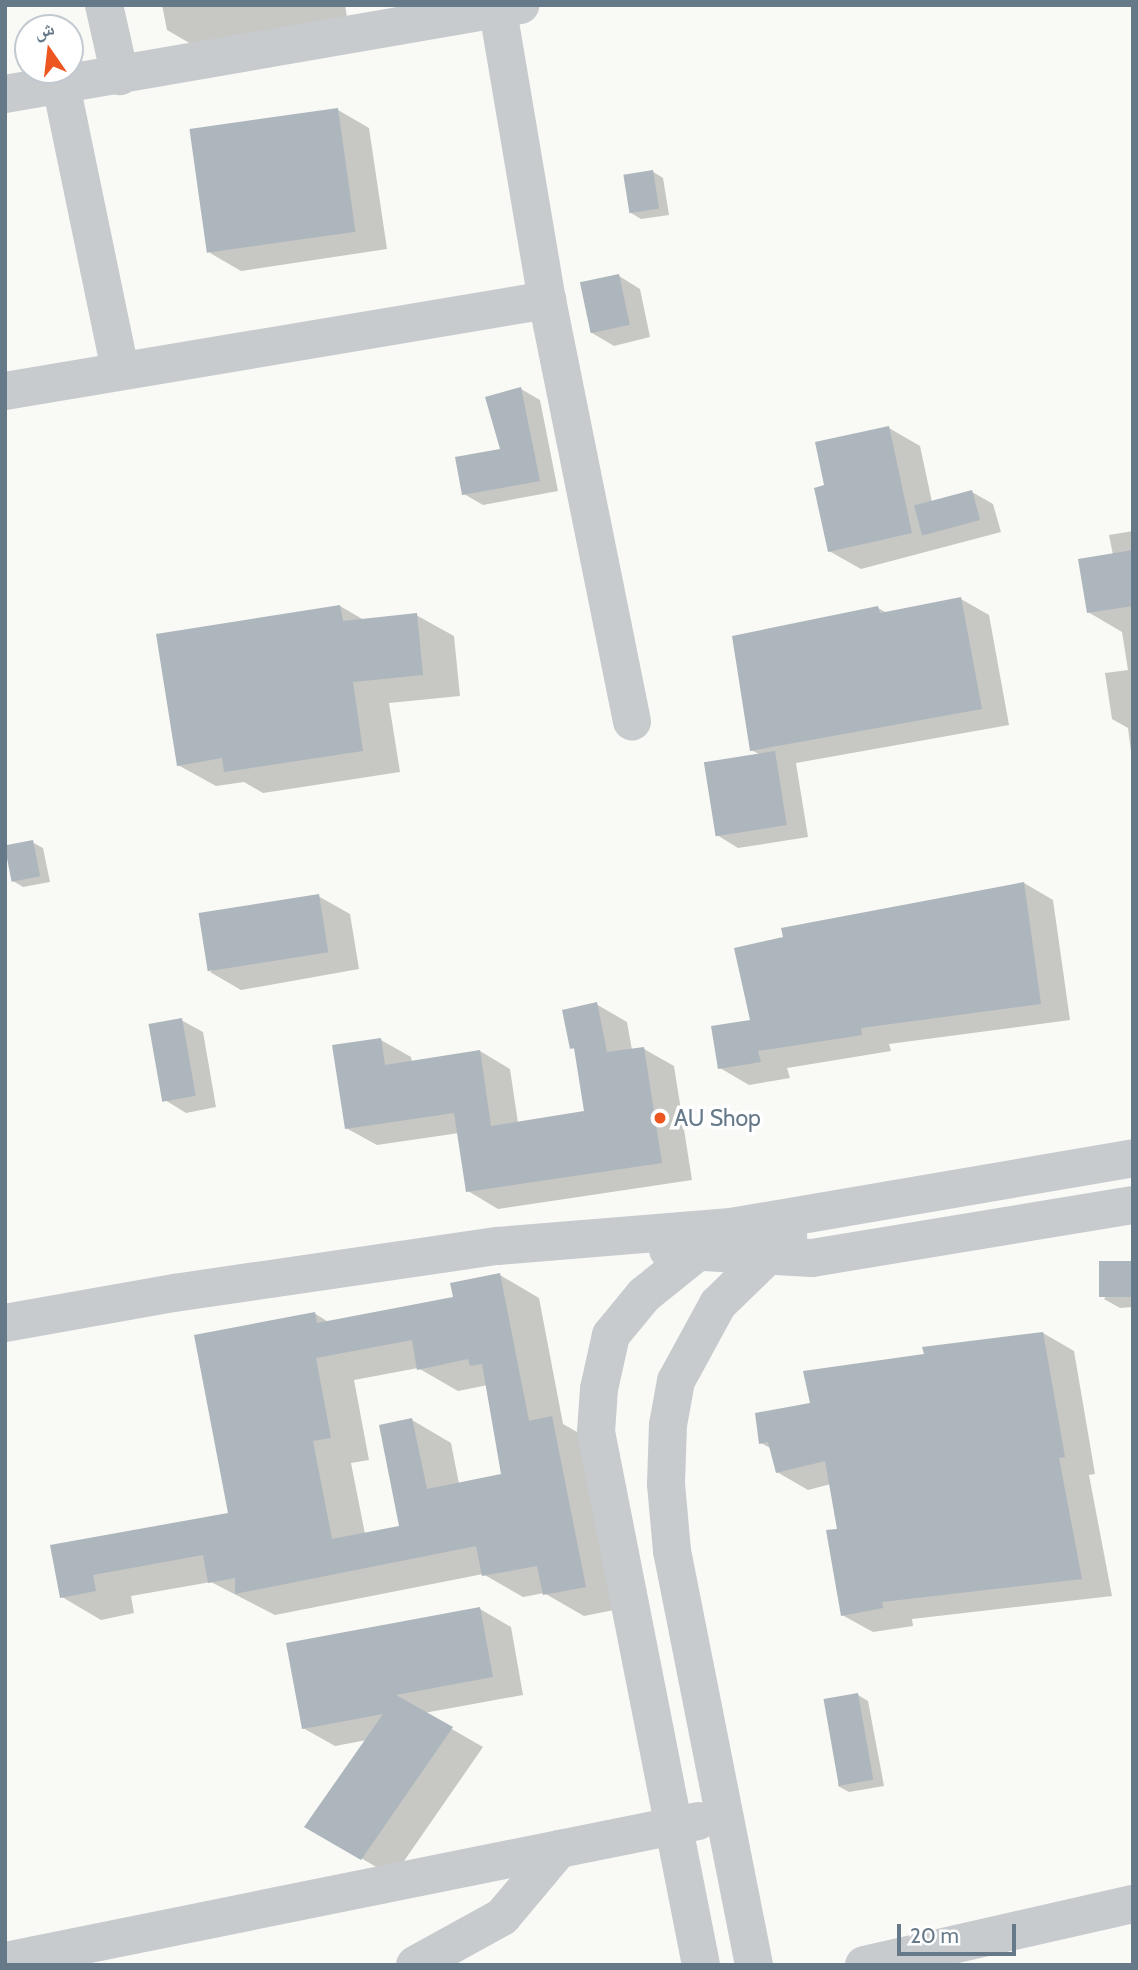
<!DOCTYPE html>
<meta charset="utf-8">
<style>
body{margin:0}
#map{position:relative;width:1138px;height:1970px;overflow:hidden;background:#f9f9f6;font-family:Cabin,"Noto Naskh Arabic",sans-serif}
div>[style]{position:absolute}
[style*='--x']{left:calc(var(--x)*1px);top:calc(var(--y)*1px);width:calc(var(--w)*1px);rotate:calc(var(--a)*1deg)}
.shadow>*{inset:0;background:#0003}
.building>*{inset:0;background:#adb6bc;transform-origin:0 0}
.minor>*{height:38px;margin:-19px;padding:0 19px;transform-origin:19px;border-radius:19px;background:#c7cbce}
.tertiary>*{height:38px;margin:-19px;padding:0 19px;transform-origin:19px;border-radius:19px;background:#c7cbce}
.dots>*{width:19px;height:19px;translate:-50% -50%;box-sizing:border-box;border:4px solid #fff;border-radius:50%}
span{translate:-50% -50%;white-space:nowrap;text-align:center;line-height:1.15;-webkit-text-stroke:7px #fff;paint-order:stroke}
.poi-label{font-size:23px;color:#667989}
.left{translate:0 -50%;text-align:left}
.frame{position:absolute;inset:0;border:7px solid #667989;pointer-events:none}
.north{position:absolute;left:14px;top:14px;width:70px;height:70px;box-sizing:border-box;background:#fff;border:2px solid #c2c9d0;border-radius:50%;rotate:346deg;font-size:19px;font-weight:700;line-height:28px;text-align:center;color:#667989}
.north::after{content:'';display:block;margin:auto;width:24px;height:32px;background:#ee5621;clip-path:polygon(50% 0,100% 100%,50% 72%,0 100%)}
.scale{position:absolute;left:897px;top:1924px;width:119px;height:32px;box-sizing:border-box;border:4px solid #667989;border-top:0;padding-left:9px;font-size:21px;line-height:24px;white-space:nowrap;color:#667989;-webkit-text-stroke:5px #fff;paint-order:stroke}
</style>
<div id="map">
<div class="shadow">
<div style="clip-path:polygon(162px 5px,345px 5px,347px 17px,198px 48px,167px 30px)"></div>
<div style="clip-path:polygon(338px 110px,369px 128px,387px 249px,241px 271px,210px 253px)"></div>
<div style="clip-path:polygon(652px 171px,663px 178px,669px 215px,641px 219px,631px 213px)"></div>
<div style="clip-path:polygon(619px 276px,640px 289px,650px 337px,614px 346px,592px 333px)"></div>
<div style="clip-path:polygon(521px 389px,540px 400px,558px 491px,483px 505px,464px 494px,502px 450px)"></div>
<div style="clip-path:polygon(889px 428px,920px 446px,932px 502px,972px 492px,993px 504px,1001px 532px,861px 569px,829px 551px,826px 487px)"></div>
<div style="clip-path:polygon(1133px 531px,1133px 767px,1128px 728px,1112px 719px,1105px 673px,1128px 670px,1122px 632px,1088px 612px,1113px 555px,1109px 535px)"></div>
<div style="clip-path:polygon(961px 599px,989px 615px,1009px 725px,796px 763px,808px 837px,738px 848px,717px 835px,761px 755px,751px 750px,878px 608px,887px 613px)"></div>
<div style="clip-path:polygon(340px 606px,364px 620px,416px 615px,454px 636px,460px 696px,389px 703px,400px 772px,263px 793px,244px 782px,216px 786px,178px 765px)"></div>
<div style="clip-path:polygon(32px 842px,43px 848px,50px 882px,23px 887px,13px 881px)"></div>
<div style="clip-path:polygon(1024px 883px,1053px 900px,1070px 1020px,889px 1044px,891px 1051px,787px 1068px,790px 1078px,749px 1085px,720px 1068px)"></div>
<div style="clip-path:polygon(318px 896px,350px 914px,359px 969px,241px 990px,210px 972px)"></div>
<div style="clip-path:polygon(596px 1004px,627px 1022px,632px 1050px,644px 1049px,674px 1066px,692px 1180px,498px 1209px,468px 1191px,459px 1133px,377px 1145px,346px 1128px,381px 1040px,411px 1057px,412px 1062px,480px 1051px,510px 1069px,518px 1123px,586px 1113px,577px 1050px,572px 1048px)"></div>
<div style="clip-path:polygon(181px 1020px,203px 1032px,216px 1107px,186px 1113px,165px 1100px)"></div>
<div style="clip-path:polygon(1133px 1263px,1133px 1307px,1120px 1308px,1104px 1299px)"></div>
<div style="clip-path:polygon(evenodd,500px 1275px,539px 1298px,563px 1424px,591px 1440px,624px 1608px,584px 1616px,544px 1593px,523px 1597px,483px 1574px,275px 1615px,211px 1582px,131px 1596px,134px 1613px,101px 1620px,62px 1597px,52px 1546px,230px 1514px,314px 1313px,330px 1323px,455px 1298px,500px 1275px,418px 1368px,458px 1391px,488px 1385px,503px 1476px,459px 1484px,451px 1443px,412px 1420px,401px 1527px,365px 1534px,351px 1463px,369px 1460px,354px 1380px,418px 1368px)"></div>
<div style="clip-path:polygon(1043px 1333px,1074px 1351px,1095px 1474px,1089px 1475px,1112px 1596px,912px 1619px,913px 1626px,873px 1632px,842px 1615px,839px 1530px,831px 1484px,808px 1490px,777px 1472px,772px 1449px,761px 1443px,812px 1405px,926px 1356px)"></div>
<div style="clip-path:polygon(480px 1609px,511px 1627px,523px 1695px,424px 1713px,483px 1747px,393px 1877px,307px 1826px,367px 1740px,335px 1746px,303px 1728px)"></div>
<div style="clip-path:polygon(858px 1695px,868px 1701px,884px 1786px,849px 1792px,838px 1786px)"></div>
</div>
<div class="building">
<div style="left:338px;top:108px;width:125px;height:150px;rotate:82deg"></div>
<div style="left:653px;top:170px;width:39px;height:30px;rotate:81deg"></div>
<div style="left:619px;top:274px;width:52px;height:40px;rotate:78deg"></div>
<div style="clip-path:polygon(521px 387px,540px 481px,462px 495px,455px 457px,500px 449px,485px 397px)"></div>
<div style="clip-path:polygon(889px 426px,912px 533px,828px 552px,814px 488px,824px 485px,815px 442px)"></div>
<div style="left:972px;top:490px;width:31px;height:60px;rotate:75deg"></div>
<div style="clip-path:polygon(1133px 550px,1133px 606px,1087px 613px,1078px 559px)"></div>
<div style="clip-path:polygon(961px 597px,982px 709px,750px 751px,732px 636px,878px 606px,880px 613px)"></div>
<div style="clip-path:polygon(340px 605px,343px 621px,417px 613px,423px 675px,353px 682px,363px 751px,224px 772px,222px 758px,177px 766px,156px 634px)"></div>
<div style="left:775px;top:751px;width:75px;height:72px;rotate:81deg"></div>
<div style="left:33px;top:840px;width:37px;height:29px;rotate:79deg"></div>
<div style="clip-path:polygon(1024px 882px,1041px 1004px,861px 1028px,862px 1035px,758px 1051px,761px 1062px,718px 1069px,711px 1026px,750px 1020px,734px 948px,783px 937px,781px 928px)"></div>
<div style="left:319px;top:894px;width:59px;height:122px;rotate:81deg"></div>
<div style="clip-path:polygon(597px 1002px,607px 1052px,644px 1047px,662px 1163px,466px 1192px,454px 1113px,345px 1129px,332px 1045px,381px 1038px,385px 1065px,480px 1050px,491px 1126px,584px 1111px,574px 1048px,570px 1049px,562px 1010px)"></div>
<div style="left:182px;top:1018px;width:79px;height:34px;rotate:80deg"></div>
<div style="left:1133px;top:1261px;width:36px;height:34px;rotate:90deg"></div>
<div style="clip-path:polygon(evenodd,500px 1273px,529px 1421px,552px 1416px,586px 1587px,543px 1595px,537px 1566px,482px 1576px,476px 1546px,235px 1594px,235px 1578px,208px 1583px,203px 1555px,93px 1575px,96px 1591px,60px 1598px,50px 1545px,228px 1513px,194px 1335px,315px 1312px,317px 1323px,453px 1297px,450px 1283px,500px 1273px,412px 1340px,417px 1370px,468px 1359px,470px 1366px,482px 1364px,501px 1474px,427px 1489px,412px 1418px,379px 1425px,399px 1526px,332px 1539px,313px 1441px,331px 1438px,316px 1358px,412px 1340px)"></div>
<div style="clip-path:polygon(1043px 1332px,1065px 1457px,1059px 1458px,1082px 1579px,882px 1602px,883px 1608px,841px 1616px,826px 1530px,837px 1529px,825px 1461px,776px 1473px,768px 1442px,759px 1444px,755px 1413px,810px 1403px,803px 1371px,924px 1354px,922px 1347px)"></div>
<div style="clip-path:polygon(480px 1607px,493px 1677px,396px 1695px,453px 1727px,361px 1860px,304px 1827px,383px 1714px,302px 1729px,286px 1643px)"></div>
<div style="left:858px;top:1693px;width:88px;height:35px;rotate:80deg"></div>
</div>
<div class="minor">
<div style="--x:104;--y:5;--w:73;--a:77.3"></div>
<div style="--x:497;--y:5;--w:299;--a:80.4"></div>
<div style="--x:547;--y:300;--w:430;--a:78.6"></div>
<div style="--x:61;--y:85;--w:291;--a:78.3"></div>
<div style="--x:5;--y:94;--w:523;--a:-9.8"></div>
<div style="--x:5;--y:391;--w:550;--a:-9.53"></div>
<div style="--x:5;--y:1961;--w:707;--a:-11.42"></div>
<div style="--x:415;--y:1965;--w:99;--a:-28.9"></div>
<div style="--x:502;--y:1917;--w:89;--a:-50"></div>
<div style="--x:701;--y:1965;--w:543;--a:-101.14"></div>
<div style="--x:596;--y:1432;--w:43;--a:-86"></div>
<div style="--x:599;--y:1389;--w:55;--a:-77.5"></div>
<div style="--x:611;--y:1335;--w:52;--a:-50.5"></div>
<div style="--x:644;--y:1295;--w:91;--a:-38.8"></div>
<div style="--x:754;--y:1965;--w:422;--a:-101.2"></div>
<div style="--x:672;--y:1551;--w:67;--a:-95.1"></div>
<div style="--x:666;--y:1484;--w:59;--a:-88.1"></div>
<div style="--x:668;--y:1425;--w:45;--a:-79.7"></div>
<div style="--x:676;--y:1381;--w:88;--a:-61.4"></div>
<div style="--x:718;--y:1304;--w:98;--a:-44.2"></div>
<div style="--x:864;--y:1965;--w:276;--a:-12.8"></div>
</div>
<div class="tertiary">
<div style="--x:668;--y:1250;--w:144;--a:3.2"></div>
<div style="--x:812;--y:1258;--w:325;--a:-9.4"></div>
<div style="--x:5;--y:1323;--w:172;--a:-10.1"></div>
<div style="--x:174;--y:1293;--w:327;--a:-8.3"></div>
<div style="--x:498;--y:1246;--w:234;--a:-4.7"></div>
<div style="--x:731;--y:1227;--w:408;--a:-9.7"></div>
</div>
<div class="dots">
<div style="left:660px;top:1118px;background:#ee5621"></div>
</div>
<div class="poi-label">
<span class="left" style="left:674px;top:1118px">AU Shop</span>
</div>
<div class="frame"></div>
<div class="north">ش</div>
<div class="scale">20 m</div>
</div>
